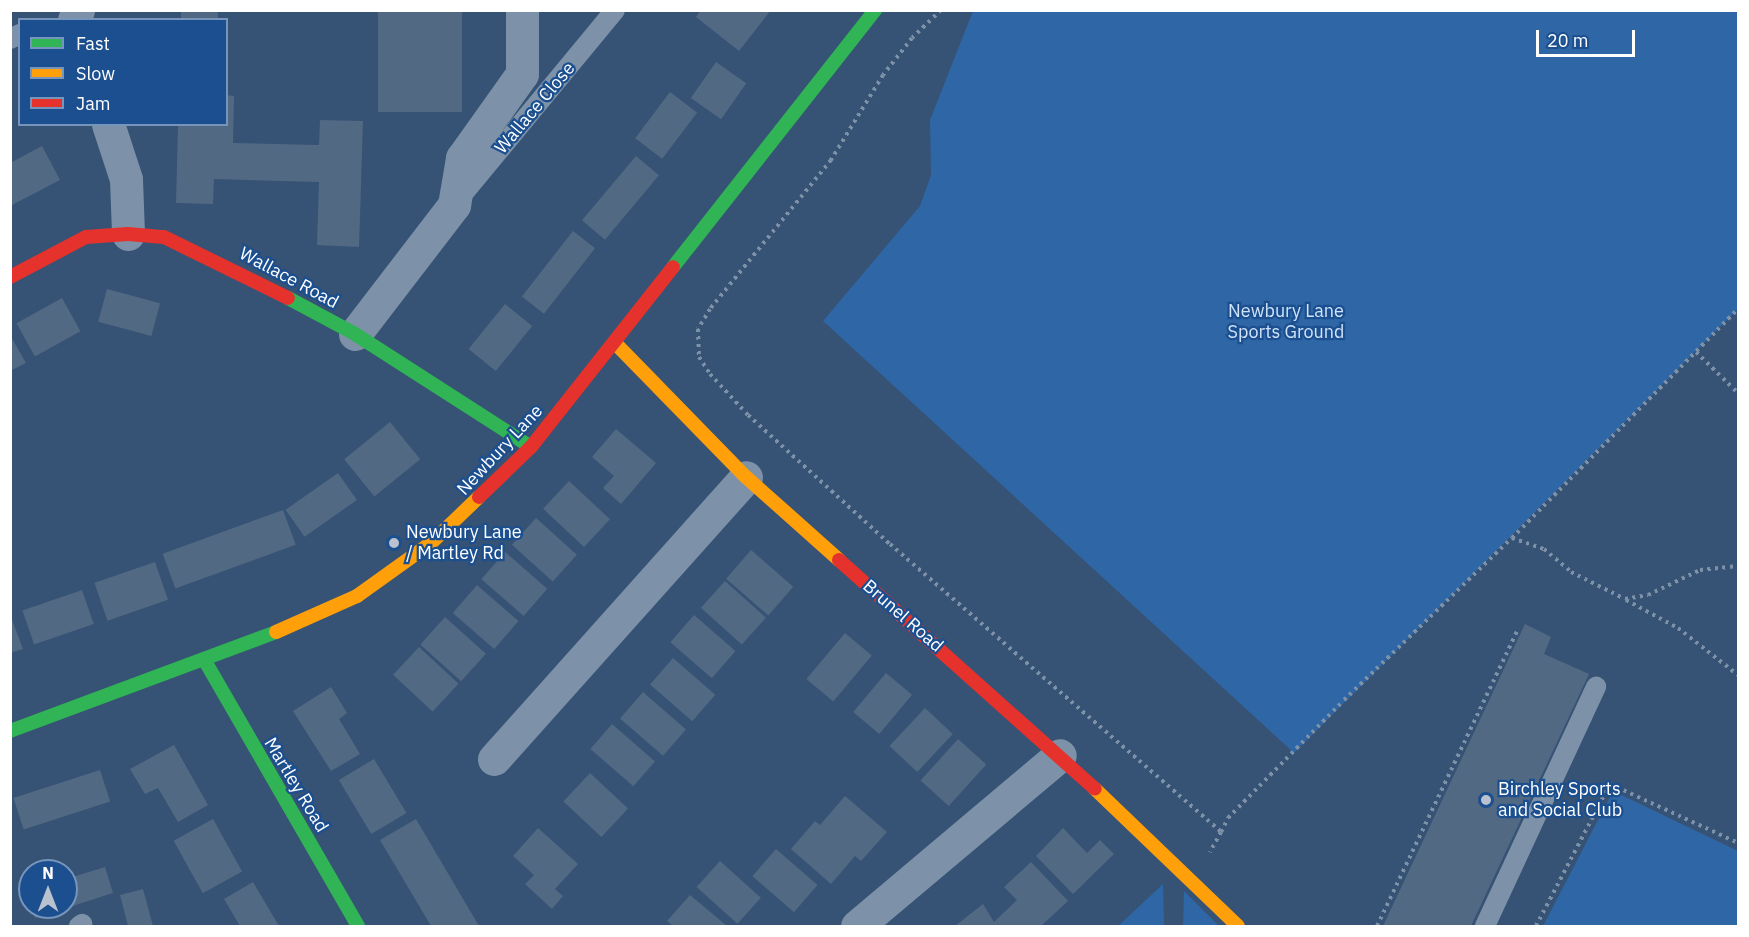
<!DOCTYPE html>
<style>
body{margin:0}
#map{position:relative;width:1749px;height:937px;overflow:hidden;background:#365274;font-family:"IBM Plex Sans",sans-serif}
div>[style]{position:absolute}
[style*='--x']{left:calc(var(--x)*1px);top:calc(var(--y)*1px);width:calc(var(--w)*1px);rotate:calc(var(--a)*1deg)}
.green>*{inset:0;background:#2f66a5}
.building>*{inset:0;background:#526984;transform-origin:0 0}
.path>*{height:4px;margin-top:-2px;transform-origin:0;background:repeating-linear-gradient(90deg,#7d92a8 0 3px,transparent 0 7.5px)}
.lane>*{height:20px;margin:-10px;padding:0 10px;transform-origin:10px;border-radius:10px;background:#7d92a8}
.street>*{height:33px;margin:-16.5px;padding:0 16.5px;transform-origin:16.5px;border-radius:16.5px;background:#7d92a8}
.fast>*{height:14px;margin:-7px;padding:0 7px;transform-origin:7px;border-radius:7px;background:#30b455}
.slow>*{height:14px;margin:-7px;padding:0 7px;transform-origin:7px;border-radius:7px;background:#ff9f0a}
.jam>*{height:14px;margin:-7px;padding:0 7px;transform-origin:7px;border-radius:7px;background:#e5322d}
.dots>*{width:16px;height:16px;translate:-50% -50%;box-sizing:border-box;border:3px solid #1b4f8f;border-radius:50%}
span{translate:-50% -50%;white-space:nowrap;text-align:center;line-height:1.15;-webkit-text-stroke:4.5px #1b4f8f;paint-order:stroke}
.street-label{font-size:18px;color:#fff}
.park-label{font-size:18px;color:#cfe3fa}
.poi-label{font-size:18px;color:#fff}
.left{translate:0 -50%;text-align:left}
.frame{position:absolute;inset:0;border:12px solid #fff;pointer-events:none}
.legend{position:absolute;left:18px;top:18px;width:210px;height:108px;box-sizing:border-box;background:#1b4f8f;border:2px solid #7695bc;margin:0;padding:8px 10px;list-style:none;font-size:18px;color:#fff}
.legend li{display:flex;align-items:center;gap:12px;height:30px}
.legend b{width:30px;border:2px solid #7695bc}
.north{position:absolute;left:18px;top:859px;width:60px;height:60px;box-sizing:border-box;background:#1b4f8f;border:2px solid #7695bc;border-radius:50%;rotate:0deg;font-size:16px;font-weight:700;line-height:24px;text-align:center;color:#fff}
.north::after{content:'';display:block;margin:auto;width:21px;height:27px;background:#b9c2ce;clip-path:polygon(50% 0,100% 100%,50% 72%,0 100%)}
.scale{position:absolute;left:1536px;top:30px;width:99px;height:27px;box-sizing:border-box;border:3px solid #fff;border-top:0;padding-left:8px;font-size:18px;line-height:21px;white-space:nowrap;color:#fff;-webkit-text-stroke:4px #1b4f8f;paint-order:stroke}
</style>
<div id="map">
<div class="green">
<div style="clip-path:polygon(973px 11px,1738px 11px,1738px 309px,1294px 753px,823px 321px,920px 206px,931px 175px,930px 120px)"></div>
<div style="clip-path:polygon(1613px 791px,1738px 851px,1738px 926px,1543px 926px)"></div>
<div style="clip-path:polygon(1163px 884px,1164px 926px,1118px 926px)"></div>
<div style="clip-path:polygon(1184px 891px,1219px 926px,1183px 926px)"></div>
</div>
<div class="building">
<div style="left:181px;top:10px;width:37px;height:10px"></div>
<div style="left:378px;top:10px;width:84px;height:102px"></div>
<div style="clip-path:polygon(701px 10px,771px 10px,739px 51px,696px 17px)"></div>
<div style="left:716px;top:62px;width:37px;height:44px;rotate:35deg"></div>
<div style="left:670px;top:92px;width:34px;height:58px;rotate:37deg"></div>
<div style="clip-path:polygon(226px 95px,234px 96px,233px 143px,319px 145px,320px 120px,363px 121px,359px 247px,317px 245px,319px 182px,214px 179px,213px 204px,176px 203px,178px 124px,226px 124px)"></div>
<div style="clip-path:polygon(42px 146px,60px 180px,10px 206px,10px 163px)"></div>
<div style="left:636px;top:156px;width:30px;height:84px;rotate:40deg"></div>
<div style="left:573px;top:231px;width:28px;height:83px;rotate:38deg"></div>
<div style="left:107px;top:289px;width:55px;height:34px;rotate:15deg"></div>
<div style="left:62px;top:298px;width:38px;height:52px;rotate:61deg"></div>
<div style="left:505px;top:304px;width:35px;height:58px;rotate:39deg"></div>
<div style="clip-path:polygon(10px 335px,26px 363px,10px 371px)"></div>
<div style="left:390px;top:422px;width:48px;height:59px;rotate:51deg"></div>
<div style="clip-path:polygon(616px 429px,656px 463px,621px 504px,603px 488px,614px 476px,592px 457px)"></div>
<div style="left:338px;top:473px;width:33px;height:64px;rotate:55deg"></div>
<div style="left:569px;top:481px;width:56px;height:38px;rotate:43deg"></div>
<div style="left:283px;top:510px;width:37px;height:128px;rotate:70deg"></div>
<div style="left:536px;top:518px;width:55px;height:36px;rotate:42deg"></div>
<div style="left:751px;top:550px;width:56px;height:38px;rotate:41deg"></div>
<div style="left:505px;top:552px;width:56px;height:36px;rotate:41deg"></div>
<div style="left:155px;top:562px;width:40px;height:64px;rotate:71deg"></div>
<div style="left:725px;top:581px;width:55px;height:36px;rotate:42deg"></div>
<div style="left:477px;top:585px;width:55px;height:37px;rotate:41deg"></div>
<div style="left:82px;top:590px;width:36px;height:63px;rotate:71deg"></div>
<div style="clip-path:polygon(10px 614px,23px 649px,10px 653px)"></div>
<div style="left:694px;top:615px;width:55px;height:36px;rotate:41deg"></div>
<div style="left:445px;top:617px;width:55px;height:37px;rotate:42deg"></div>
<div style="clip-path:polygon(1525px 624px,1551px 637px,1544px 654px,1589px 674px,1471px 926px,1383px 926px)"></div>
<div style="left:845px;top:633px;width:35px;height:60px;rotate:40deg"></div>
<div style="left:419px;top:647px;width:54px;height:38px;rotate:43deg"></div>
<div style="left:673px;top:658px;width:56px;height:35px;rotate:41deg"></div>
<div style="left:886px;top:673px;width:34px;height:51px;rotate:40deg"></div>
<div style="clip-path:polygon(331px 687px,347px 713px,339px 719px,360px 754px,331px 771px,293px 711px)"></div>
<div style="left:643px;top:692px;width:57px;height:35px;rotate:41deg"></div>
<div style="left:925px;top:708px;width:38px;height:52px;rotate:43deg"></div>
<div style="left:612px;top:724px;width:57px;height:33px;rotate:41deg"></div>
<div style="left:958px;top:739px;width:38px;height:56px;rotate:42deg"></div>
<div style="clip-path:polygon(174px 745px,208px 805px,178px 822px,158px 788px,145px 794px,130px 769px)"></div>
<div style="left:374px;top:759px;width:63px;height:41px;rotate:59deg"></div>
<div style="left:100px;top:770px;width:33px;height:91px;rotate:72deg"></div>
<div style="left:590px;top:773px;width:52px;height:39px;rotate:43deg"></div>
<div style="clip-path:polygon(845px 796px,887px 832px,861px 861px,855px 856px,831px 884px,791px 849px,815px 821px,820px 825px)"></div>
<div style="left:213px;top:819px;width:60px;height:45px;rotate:61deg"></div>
<div style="clip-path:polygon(416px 819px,479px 926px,431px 926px,380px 840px)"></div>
<div style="clip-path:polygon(538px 828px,578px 864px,555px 889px,563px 896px,552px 909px,525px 884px,534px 875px,513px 856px)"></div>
<div style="clip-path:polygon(1063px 828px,1087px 853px,1100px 840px,1114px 854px,1073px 894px,1036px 856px)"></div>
<div style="left:776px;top:849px;width:55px;height:36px;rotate:41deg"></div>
<div style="left:720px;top:861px;width:55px;height:35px;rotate:42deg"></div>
<div style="clip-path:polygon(1031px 862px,1068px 901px,1041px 926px,955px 926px,983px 904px,994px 922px,1017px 900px,1004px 887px)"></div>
<div style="clip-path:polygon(105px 867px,113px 893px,35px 918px,31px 907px,66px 907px,66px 879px)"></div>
<div style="clip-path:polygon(253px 882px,279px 926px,240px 926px,224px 899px)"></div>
<div style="clip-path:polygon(143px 889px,153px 926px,128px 926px,120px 895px)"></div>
<div style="clip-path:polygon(690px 895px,727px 926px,673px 926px,667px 921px)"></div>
</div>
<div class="path">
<div style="--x:941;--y:10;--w:40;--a:136"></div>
<div style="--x:912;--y:38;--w:47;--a:128.1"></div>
<div style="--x:883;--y:75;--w:100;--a:121.5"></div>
<div style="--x:831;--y:160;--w:192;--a:129.1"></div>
<div style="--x:710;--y:309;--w:23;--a:121"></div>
<div style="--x:698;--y:329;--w:28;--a:88"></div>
<div style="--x:699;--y:357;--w:20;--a:57"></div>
<div style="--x:710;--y:374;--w:56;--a:47.2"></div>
<div style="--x:748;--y:415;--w:192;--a:42.3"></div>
<div style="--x:890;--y:544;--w:439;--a:41"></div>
<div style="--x:1221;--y:832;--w:23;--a:119"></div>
<div style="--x:1696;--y:352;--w:59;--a:44.3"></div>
<div style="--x:1512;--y:538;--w:322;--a:-45.4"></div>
<div style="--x:1626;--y:600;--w:59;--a:28.3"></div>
<div style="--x:1678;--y:628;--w:76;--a:38.1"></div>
<div style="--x:1221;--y:832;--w:16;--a:-63"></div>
<div style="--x:1228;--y:818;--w:165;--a:-45.5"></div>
<div style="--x:1344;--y:700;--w:233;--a:-44"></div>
<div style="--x:1512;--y:538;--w:34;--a:19"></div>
<div style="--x:1544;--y:549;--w:35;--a:40"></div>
<div style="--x:1571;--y:572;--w:60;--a:26.6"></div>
<div style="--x:1625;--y:599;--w:23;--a:-10"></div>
<div style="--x:1648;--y:595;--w:58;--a:-25.7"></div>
<div style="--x:1700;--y:570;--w:38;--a:-6"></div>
<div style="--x:1377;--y:926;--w:329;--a:-64.6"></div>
<div style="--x:1536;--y:926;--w:160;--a:-62.5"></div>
<div style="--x:1610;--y:784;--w:141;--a:24.7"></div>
</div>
<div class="lane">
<div style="--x:10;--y:39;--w:11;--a:-27"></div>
<div style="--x:458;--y:200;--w:246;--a:-50.4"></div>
<div style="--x:79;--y:926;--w:4;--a:-34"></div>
<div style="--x:1485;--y:926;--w:264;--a:-65.1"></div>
</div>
<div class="street">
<div style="--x:74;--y:20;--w:11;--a:-68"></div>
<div style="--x:108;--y:124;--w:58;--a:71.9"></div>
<div style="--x:126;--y:179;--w:55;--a:87.9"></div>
<div style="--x:355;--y:334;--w:163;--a:-52.5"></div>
<div style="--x:454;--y:205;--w:48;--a:-80.3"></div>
<div style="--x:462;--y:158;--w:103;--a:-54.5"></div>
<div style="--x:522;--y:74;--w:64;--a:-90"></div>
<div style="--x:494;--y:759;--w:378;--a:-48.2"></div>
<div style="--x:857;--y:926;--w:265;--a:-40.1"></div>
</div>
<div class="fast">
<div style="--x:673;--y:267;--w:327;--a:-51.8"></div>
<div style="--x:288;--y:298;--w:76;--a:28.2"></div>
<div style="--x:355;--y:334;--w:209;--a:32.7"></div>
<div style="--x:205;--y:661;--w:306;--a:60"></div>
<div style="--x:10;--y:731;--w:284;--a:-20.4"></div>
</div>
<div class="slow">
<div style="--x:616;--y:344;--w:186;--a:45.7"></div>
<div style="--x:746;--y:477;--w:125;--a:41.7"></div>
<div style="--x:276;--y:632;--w:89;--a:-24"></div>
<div style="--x:357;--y:596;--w:91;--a:-35.6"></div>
<div style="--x:431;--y:543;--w:66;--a:-43.8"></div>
<div style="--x:1095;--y:789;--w:198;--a:43.8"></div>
</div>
<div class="jam">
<div style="--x:10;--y:277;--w:86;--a:-27.8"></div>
<div style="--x:86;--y:237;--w:42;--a:-4.1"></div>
<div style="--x:128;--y:234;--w:36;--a:5"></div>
<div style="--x:164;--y:237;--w:138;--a:26.2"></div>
<div style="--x:479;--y:497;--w:72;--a:-43.9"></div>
<div style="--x:531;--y:447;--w:229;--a:-51.7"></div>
<div style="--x:839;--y:560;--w:343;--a:41.8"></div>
</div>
<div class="dots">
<div style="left:394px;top:543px;background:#b9c2ce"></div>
<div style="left:1486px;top:800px;background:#b9c2ce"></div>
</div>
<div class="street-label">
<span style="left:535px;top:108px;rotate:-50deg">Wallace Close</span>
<span style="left:289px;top:278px;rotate:28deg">Wallace Road</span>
<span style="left:500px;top:450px;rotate:-47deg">Newbury Lane</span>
<span style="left:903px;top:616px;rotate:41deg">Brunel Road</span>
<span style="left:296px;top:785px;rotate:59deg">Martley Road</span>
</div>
<div class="park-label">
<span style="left:1286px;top:322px">Newbury Lane<br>Sports Ground</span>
</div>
<div class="poi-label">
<span class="left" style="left:406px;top:543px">Newbury Lane<br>/ Martley Rd</span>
<span class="left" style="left:1498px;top:800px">Birchley Sports<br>and Social Club</span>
</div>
<div class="frame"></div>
<ul class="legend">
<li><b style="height:8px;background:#30b455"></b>Fast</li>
<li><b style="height:8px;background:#ff9f0a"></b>Slow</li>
<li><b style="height:8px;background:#e5322d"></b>Jam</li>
</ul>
<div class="north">N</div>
<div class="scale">20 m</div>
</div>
